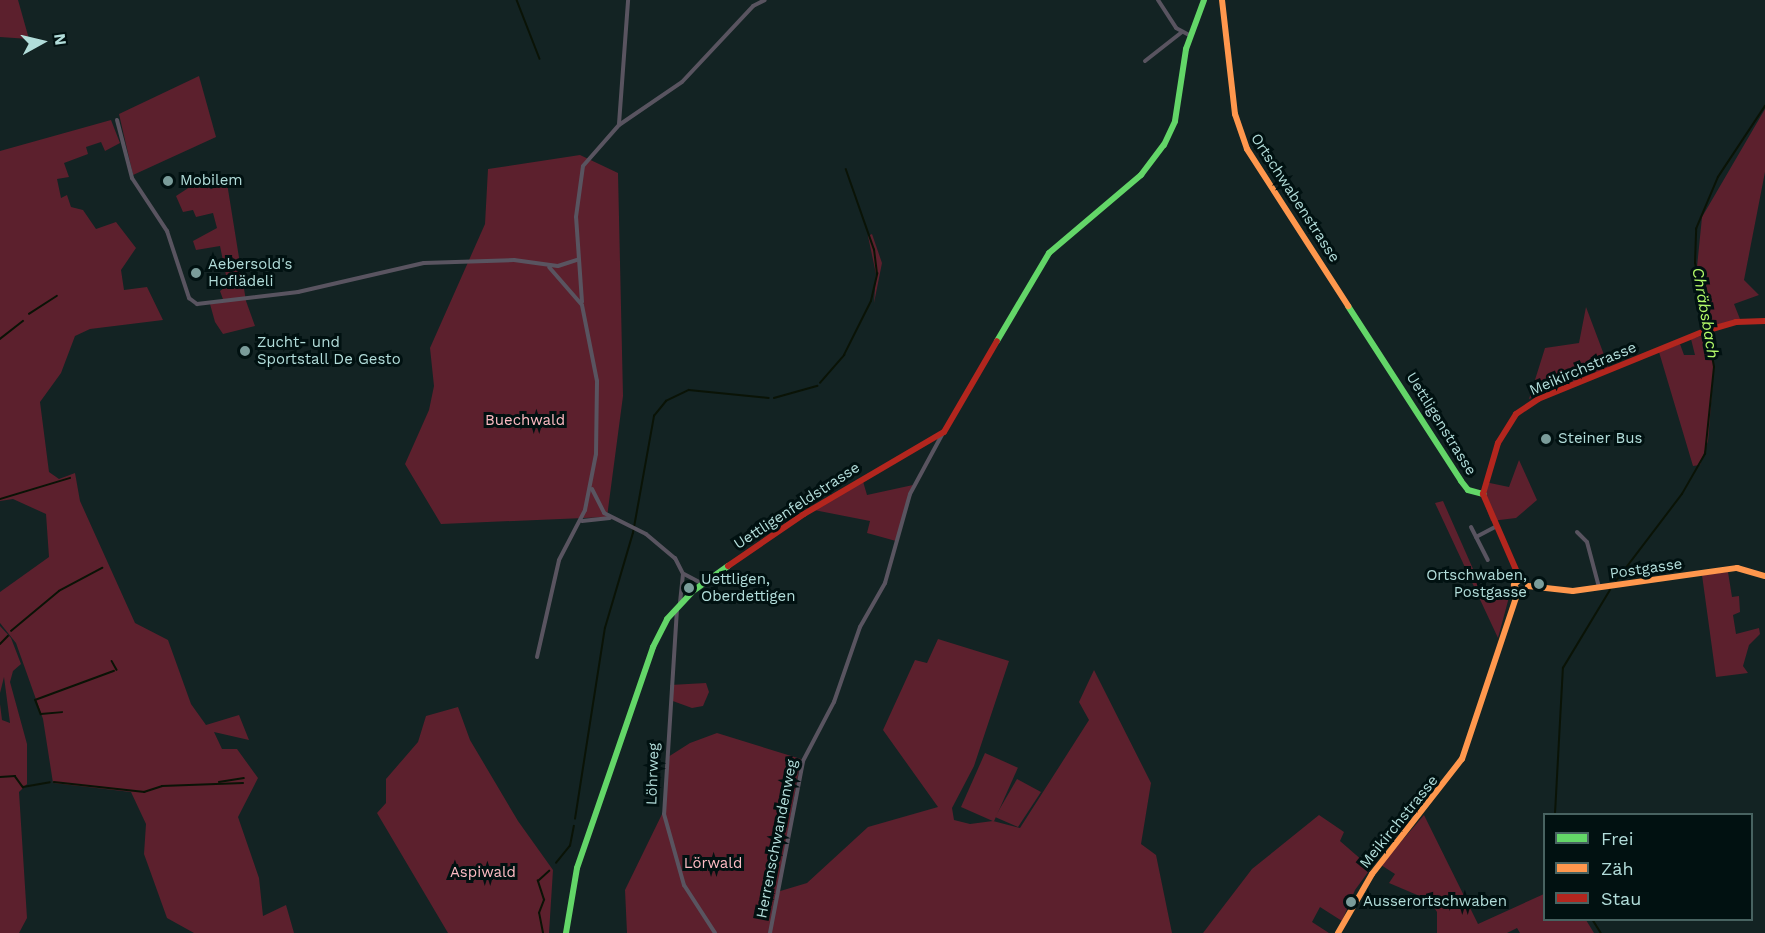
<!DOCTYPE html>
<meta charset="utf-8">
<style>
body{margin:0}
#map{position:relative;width:1765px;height:933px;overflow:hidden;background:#132323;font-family:"Work Sans",sans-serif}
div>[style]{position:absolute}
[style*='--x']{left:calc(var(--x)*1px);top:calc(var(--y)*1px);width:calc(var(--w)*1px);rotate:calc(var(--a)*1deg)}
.green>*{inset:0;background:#5c202d;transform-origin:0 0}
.stream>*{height:1.5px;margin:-0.75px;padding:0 0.75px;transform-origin:0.75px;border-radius:0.75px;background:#0a1306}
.street>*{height:4px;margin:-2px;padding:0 2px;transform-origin:2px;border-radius:2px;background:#595460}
.fast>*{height:6px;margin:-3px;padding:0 3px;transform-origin:3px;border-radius:3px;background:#63d668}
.slow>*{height:6px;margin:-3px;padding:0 3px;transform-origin:3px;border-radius:3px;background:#ff974d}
.jam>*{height:6px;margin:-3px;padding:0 3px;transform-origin:3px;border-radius:3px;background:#b3261e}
.dots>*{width:16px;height:16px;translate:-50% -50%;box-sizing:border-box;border:3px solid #011111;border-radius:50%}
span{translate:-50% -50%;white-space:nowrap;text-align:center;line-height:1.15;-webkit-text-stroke:6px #011111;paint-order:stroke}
.poi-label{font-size:15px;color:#b2ddda}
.left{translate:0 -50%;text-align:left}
.right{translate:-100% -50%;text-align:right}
.street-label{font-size:15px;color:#b2ddda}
.park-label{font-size:15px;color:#fdbbc3}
.water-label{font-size:16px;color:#b4fb69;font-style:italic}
.legend{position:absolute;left:1543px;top:813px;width:210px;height:108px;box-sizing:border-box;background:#011111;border:2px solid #486361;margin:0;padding:8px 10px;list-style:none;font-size:18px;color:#b2ddda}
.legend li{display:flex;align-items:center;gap:12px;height:30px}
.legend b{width:30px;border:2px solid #486361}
.north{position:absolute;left:12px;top:12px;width:60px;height:60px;-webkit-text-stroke:4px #011111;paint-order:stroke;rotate:82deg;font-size:16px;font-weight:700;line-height:24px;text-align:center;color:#b2ddda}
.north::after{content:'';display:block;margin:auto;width:21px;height:27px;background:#b2ddda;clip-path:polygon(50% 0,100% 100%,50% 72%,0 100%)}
</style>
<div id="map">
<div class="green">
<div style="clip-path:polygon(0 0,18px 0,29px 39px,0 37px)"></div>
<div style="clip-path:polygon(199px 76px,216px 137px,133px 175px,119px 114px)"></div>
<div style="clip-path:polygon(1765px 109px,1765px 172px,1744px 280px,1759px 295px,1734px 304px,1740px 319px,1712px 327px,1697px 267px,1702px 217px)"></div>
<div style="clip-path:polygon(111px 120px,120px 143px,105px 151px,101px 142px,86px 147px,88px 154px,64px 163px,69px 177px,57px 179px,61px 198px,67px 195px,71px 207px,83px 210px,96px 229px,116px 222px,136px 248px,121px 270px,124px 290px,147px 287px,163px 320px,90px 329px,75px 336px,61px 373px,40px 402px,49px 472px,59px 479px,75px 473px,80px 501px,135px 623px,168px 640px,191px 704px,206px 725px,239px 715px,249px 740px,214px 732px,222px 749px,237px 749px,258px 778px,238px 817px,259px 878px,263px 916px,286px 905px,294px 933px,194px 933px,167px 918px,144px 854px,146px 824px,131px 792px,53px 783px,43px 719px,16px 643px,0 623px,0 592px,49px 557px,46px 514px,13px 499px,0 501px,0 151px)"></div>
<div style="clip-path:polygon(580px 155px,618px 173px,623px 396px,607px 517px,441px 524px,405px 464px,429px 410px,434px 386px,430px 348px,485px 224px,488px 169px)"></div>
<div style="clip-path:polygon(199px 181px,211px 189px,227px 183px,246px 301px,255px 326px,223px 334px,215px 322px,210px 304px,224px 302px,220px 291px,228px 285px,220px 246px,196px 250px,193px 241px,217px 228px,213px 213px,196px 217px,193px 210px,183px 212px,176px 196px)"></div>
<div style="clip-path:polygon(872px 234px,882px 263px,874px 303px,876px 274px,868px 236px)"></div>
<div style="clip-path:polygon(1586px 307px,1609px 368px,1529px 399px,1545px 348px,1579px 343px)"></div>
<div style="clip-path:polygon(1708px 334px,1714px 367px,1708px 441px,1700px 465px,1693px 466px,1659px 352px,1680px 344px,1684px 355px,1695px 355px,1691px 339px)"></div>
<div style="clip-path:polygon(1519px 460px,1537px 500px,1516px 518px,1491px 521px,1484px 502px,1485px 482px,1509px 487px)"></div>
<div style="clip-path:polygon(862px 478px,867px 495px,913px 485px,896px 541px,867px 533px,870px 521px,814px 510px)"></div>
<div style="clip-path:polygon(1443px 501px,1481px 587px,1485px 586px,1491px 596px,1512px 586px,1498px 638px,1435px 503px)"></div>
<div style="clip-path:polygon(1728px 572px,1732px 597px,1739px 596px,1740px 612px,1733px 615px,1736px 634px,1759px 628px,1760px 634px,1749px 645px,1743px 666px,1748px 673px,1716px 677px,1702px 575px)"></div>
<div style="clip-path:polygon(0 626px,11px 638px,21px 664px,13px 671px,10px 682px,27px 744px,27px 784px,19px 792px,27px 918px,19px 933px,0 933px,0 704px,2px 720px,10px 723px,4px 677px,0 693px)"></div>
<div style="clip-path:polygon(938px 639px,1009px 661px,974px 766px,952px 808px,954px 820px,970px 824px,993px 821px,1020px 828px,1089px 720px,1079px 702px,1094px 670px,1151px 783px,1141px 844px,1156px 855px,1172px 933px,627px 933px,625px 890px,664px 810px,668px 757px,690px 743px,717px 733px,801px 759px,777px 892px,807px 883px,868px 827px,938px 807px,883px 730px,915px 660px,927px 663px)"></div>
<div style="clip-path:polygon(706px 683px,709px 692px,703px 706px,692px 708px,670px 700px,670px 685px)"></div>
<div style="clip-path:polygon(458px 707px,470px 740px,518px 821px,553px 870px,549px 933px,448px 933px,377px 813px,386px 803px,386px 779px,418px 742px,426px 716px)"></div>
<div style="left:985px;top:753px;width:36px;height:59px;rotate:24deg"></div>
<div style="clip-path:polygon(1017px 779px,1041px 792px,1018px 827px,995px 817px)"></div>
<div style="clip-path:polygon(1319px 815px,1344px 832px,1340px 841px,1371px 868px,1355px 890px,1342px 921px,1320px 907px,1312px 922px,1329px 933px,1203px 933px,1252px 869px)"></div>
<div style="clip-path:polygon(1424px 815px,1478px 924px,1544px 894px,1544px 920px,1586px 920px,1594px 933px,1520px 933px,1517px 928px,1507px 933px,1437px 933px,1437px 912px,1429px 900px,1389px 883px,1395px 874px,1381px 865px)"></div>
</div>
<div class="stream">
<div style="--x:517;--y:0;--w:63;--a:68.7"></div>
<div style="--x:29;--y:314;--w:33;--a:-33"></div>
<div style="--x:1708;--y:328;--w:66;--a:-101.3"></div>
<div style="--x:1695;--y:263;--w:34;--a:-88"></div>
<div style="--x:1696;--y:229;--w:56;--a:-67.1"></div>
<div style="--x:1718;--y:177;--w:85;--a:-56.5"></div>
<div style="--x:0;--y:339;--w:29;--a:-38"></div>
<div style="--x:820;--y:383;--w:37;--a:-49"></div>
<div style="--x:844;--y:355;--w:60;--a:-63.4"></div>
<div style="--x:871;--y:301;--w:28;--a:-77"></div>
<div style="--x:877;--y:274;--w:24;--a:-97"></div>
<div style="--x:874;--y:250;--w:85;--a:-109.3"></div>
<div style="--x:774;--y:398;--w:45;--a:-15.6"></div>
<div style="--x:0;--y:499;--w:73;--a:-16.7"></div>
<div style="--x:1616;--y:581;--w:109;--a:-52.8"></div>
<div style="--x:1682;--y:494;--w:46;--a:-60.1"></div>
<div style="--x:1705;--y:454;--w:87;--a:-84.1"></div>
<div style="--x:1714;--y:367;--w:36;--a:-100"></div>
<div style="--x:11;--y:631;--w:62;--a:-39.8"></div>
<div style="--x:59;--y:591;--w:49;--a:-28.1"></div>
<div style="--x:0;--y:644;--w:11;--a:-45"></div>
<div style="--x:112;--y:661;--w:10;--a:61"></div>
<div style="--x:35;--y:700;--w:84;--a:-20.2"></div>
<div style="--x:36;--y:701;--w:14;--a:69"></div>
<div style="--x:41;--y:714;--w:21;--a:-5"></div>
<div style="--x:0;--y:777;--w:15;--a:-4"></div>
<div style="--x:15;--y:776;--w:14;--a:54"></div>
<div style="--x:23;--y:787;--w:27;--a:-10"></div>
<div style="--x:54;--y:782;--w:91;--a:6.3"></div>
<div style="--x:144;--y:792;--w:19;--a:-18"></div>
<div style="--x:162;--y:786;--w:81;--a:-2.1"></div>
<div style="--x:219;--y:782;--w:25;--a:-9"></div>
<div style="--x:1555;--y:814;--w:146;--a:-86.9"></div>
<div style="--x:1563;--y:668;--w:91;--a:-58.9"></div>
<div style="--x:575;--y:819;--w:193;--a:-81.1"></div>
<div style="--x:605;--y:628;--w:99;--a:-73.6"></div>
<div style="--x:633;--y:533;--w:119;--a:-79.8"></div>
<div style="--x:654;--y:416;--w:19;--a:-51"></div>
<div style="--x:666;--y:401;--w:25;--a:-26"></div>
<div style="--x:689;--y:390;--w:80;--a:5.7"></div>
<div style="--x:556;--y:863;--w:22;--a:-51"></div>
<div style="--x:570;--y:846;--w:20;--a:-79"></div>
<div style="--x:1593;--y:920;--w:15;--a:58"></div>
<div style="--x:543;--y:933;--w:20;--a:-101"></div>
<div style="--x:539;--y:913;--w:14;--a:-69"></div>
<div style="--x:544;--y:900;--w:20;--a:-108"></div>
<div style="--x:538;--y:881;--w:15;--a:-42"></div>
</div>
<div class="street">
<div style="--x:1158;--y:0;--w:33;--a:57"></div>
<div style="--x:1176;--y:28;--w:17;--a:28"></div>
<div style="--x:1145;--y:61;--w:47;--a:-38.1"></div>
<div style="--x:117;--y:120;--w:60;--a:75.5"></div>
<div style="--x:132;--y:178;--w:64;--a:56.6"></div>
<div style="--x:167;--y:231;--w:71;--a:71.8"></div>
<div style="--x:189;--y:298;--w:10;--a:37"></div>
<div style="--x:197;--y:304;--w:102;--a:-6.8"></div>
<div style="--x:298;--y:292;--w:129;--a:-13"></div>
<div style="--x:424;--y:263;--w:90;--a:-1.9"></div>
<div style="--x:514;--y:260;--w:44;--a:7.8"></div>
<div style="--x:558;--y:266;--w:20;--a:-18"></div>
<div style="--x:619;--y:124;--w:124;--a:-85.8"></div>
<div style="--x:582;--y:302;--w:85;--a:-94"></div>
<div style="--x:576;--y:217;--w:51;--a:-82.2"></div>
<div style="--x:583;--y:166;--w:55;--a:-48.7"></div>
<div style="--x:619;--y:125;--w:76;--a:-34.3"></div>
<div style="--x:682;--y:82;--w:104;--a:-46.9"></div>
<div style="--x:753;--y:6;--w:13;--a:-27"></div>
<div style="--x:592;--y:489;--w:27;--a:63"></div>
<div style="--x:604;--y:513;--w:47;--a:26.6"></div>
<div style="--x:646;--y:534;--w:38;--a:40"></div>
<div style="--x:675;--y:558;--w:18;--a:63"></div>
<div style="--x:683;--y:574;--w:29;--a:96"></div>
<div style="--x:582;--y:521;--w:28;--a:-6"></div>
<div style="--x:1471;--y:527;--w:37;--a:63"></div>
<div style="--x:1577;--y:532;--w:14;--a:45"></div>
<div style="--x:1587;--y:542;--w:47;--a:75.1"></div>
<div style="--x:1476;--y:537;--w:21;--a:-28"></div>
<div style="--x:684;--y:574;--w:21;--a:28"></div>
<div style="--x:677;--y:609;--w:205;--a:93.6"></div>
<div style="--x:664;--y:814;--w:74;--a:74.3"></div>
<div style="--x:684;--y:885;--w:57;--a:57.1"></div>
<div style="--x:537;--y:657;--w:99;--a:-77.2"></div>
<div style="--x:559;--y:560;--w:56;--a:-62.5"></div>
<div style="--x:585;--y:510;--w:57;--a:-78.9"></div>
<div style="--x:596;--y:454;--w:73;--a:-89.2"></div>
<div style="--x:597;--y:381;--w:77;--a:-101.2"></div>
<div style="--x:582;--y:305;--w:50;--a:-131"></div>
<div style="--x:770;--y:933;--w:175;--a:-79.1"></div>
<div style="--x:803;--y:761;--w:67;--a:-62.3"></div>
<div style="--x:834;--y:702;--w:79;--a:-70.9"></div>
<div style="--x:860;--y:627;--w:51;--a:-60.4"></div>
<div style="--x:885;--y:583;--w:92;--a:-74.3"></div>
<div style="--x:910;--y:494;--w:69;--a:-61.6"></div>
</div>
<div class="fast">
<div style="--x:1348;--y:306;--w:208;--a:57.1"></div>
<div style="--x:1461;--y:481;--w:11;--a:52"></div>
<div style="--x:1468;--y:490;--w:16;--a:15"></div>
<div style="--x:997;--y:341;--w:102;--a:-59.4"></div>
<div style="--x:1049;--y:253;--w:121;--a:-40.3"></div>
<div style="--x:1141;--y:175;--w:38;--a:-53"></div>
<div style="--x:1164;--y:145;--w:26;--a:-65"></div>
<div style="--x:1175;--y:121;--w:73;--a:-81.3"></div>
<div style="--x:1186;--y:49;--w:52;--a:-69.8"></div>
<div style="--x:566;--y:933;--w:66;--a:-80.4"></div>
<div style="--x:577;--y:868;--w:234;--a:-71"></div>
<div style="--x:653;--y:647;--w:31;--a:-63"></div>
<div style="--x:667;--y:619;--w:38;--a:-47"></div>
<div style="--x:693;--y:591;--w:43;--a:-35.5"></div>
</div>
<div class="slow">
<div style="--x:1222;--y:0;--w:115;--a:83.5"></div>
<div style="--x:1235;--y:114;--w:37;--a:71"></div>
<div style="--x:1247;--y:149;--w:187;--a:57.2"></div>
<div style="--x:1528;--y:586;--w:45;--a:6.3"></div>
<div style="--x:1573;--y:591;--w:166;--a:-8"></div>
<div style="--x:1737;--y:568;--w:29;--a:16"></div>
<div style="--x:1518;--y:592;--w:8;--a:-120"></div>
<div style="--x:1514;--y:585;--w:8;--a:-45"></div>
<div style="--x:1338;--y:933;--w:68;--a:-60"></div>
<div style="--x:1372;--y:874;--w:146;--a:-52"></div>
<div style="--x:1462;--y:759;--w:176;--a:-71.5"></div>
</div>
<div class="jam">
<div style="--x:728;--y:566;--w:92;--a:-34.4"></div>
<div style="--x:804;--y:514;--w:162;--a:-30.4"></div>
<div style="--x:944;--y:432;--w:105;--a:-59.8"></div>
<div style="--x:1520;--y:579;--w:93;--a:-113.5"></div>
<div style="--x:1483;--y:494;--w:53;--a:-73.6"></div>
<div style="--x:1498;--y:443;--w:34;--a:-58"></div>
<div style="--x:1516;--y:414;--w:27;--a:-34"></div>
<div style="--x:1538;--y:399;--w:180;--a:-22.2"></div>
<div style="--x:1705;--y:331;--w:32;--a:-16"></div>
<div style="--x:1736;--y:322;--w:29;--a:-2"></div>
</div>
<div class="dots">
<div style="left:168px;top:181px;background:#7a9c9a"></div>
<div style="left:196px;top:273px;background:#7a9c9a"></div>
<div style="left:245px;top:351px;background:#7a9c9a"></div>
<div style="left:1546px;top:439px;background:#7a9c9a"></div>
<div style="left:1539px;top:584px;background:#7a9c9a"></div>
<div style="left:689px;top:588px;background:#7a9c9a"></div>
<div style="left:1351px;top:902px;background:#7a9c9a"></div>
</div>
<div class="poi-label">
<span class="left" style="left:180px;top:181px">Mobilem</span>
<span class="left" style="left:208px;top:273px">Aebersold's<br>Hoflädeli</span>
<span class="left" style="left:257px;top:351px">Zucht- und<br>Sportstall De Gesto</span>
<span class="left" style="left:1558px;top:439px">Steiner Bus</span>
<span class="right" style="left:1527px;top:584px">Ortschwaben,<br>Postgasse</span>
<span class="left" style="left:701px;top:588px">Uettligen,<br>Oberdettigen</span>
<span class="left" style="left:1363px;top:902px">Ausserortschwaben</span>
</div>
<div class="street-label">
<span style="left:1295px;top:198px;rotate:57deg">Ortschwabenstrasse</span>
<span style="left:1583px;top:369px;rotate:-23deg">Meikirchstrasse</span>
<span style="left:1441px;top:424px;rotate:58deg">Uettligenstrasse</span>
<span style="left:797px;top:506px;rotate:-33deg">Uettligenfeldstrasse</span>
<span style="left:1646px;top:569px;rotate:-8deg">Postgasse</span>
<span style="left:653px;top:774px;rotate:-88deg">Löhrweg</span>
<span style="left:1399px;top:822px;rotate:-51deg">Meikirchstrasse</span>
<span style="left:777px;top:839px;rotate:-79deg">Herrenschwandenweg</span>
</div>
<div class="park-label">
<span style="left:525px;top:421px">Buechwald</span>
<span style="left:713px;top:864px">Lörwald</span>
<span style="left:483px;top:873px">Aspiwald</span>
</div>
<div class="water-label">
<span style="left:1705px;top:313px;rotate:80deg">Chräbsbach</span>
</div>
<ul class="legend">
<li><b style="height:8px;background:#63d668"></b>Frei</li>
<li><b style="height:8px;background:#ff974d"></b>Zäh</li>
<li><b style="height:8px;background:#b3261e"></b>Stau</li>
</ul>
<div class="north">N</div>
</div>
